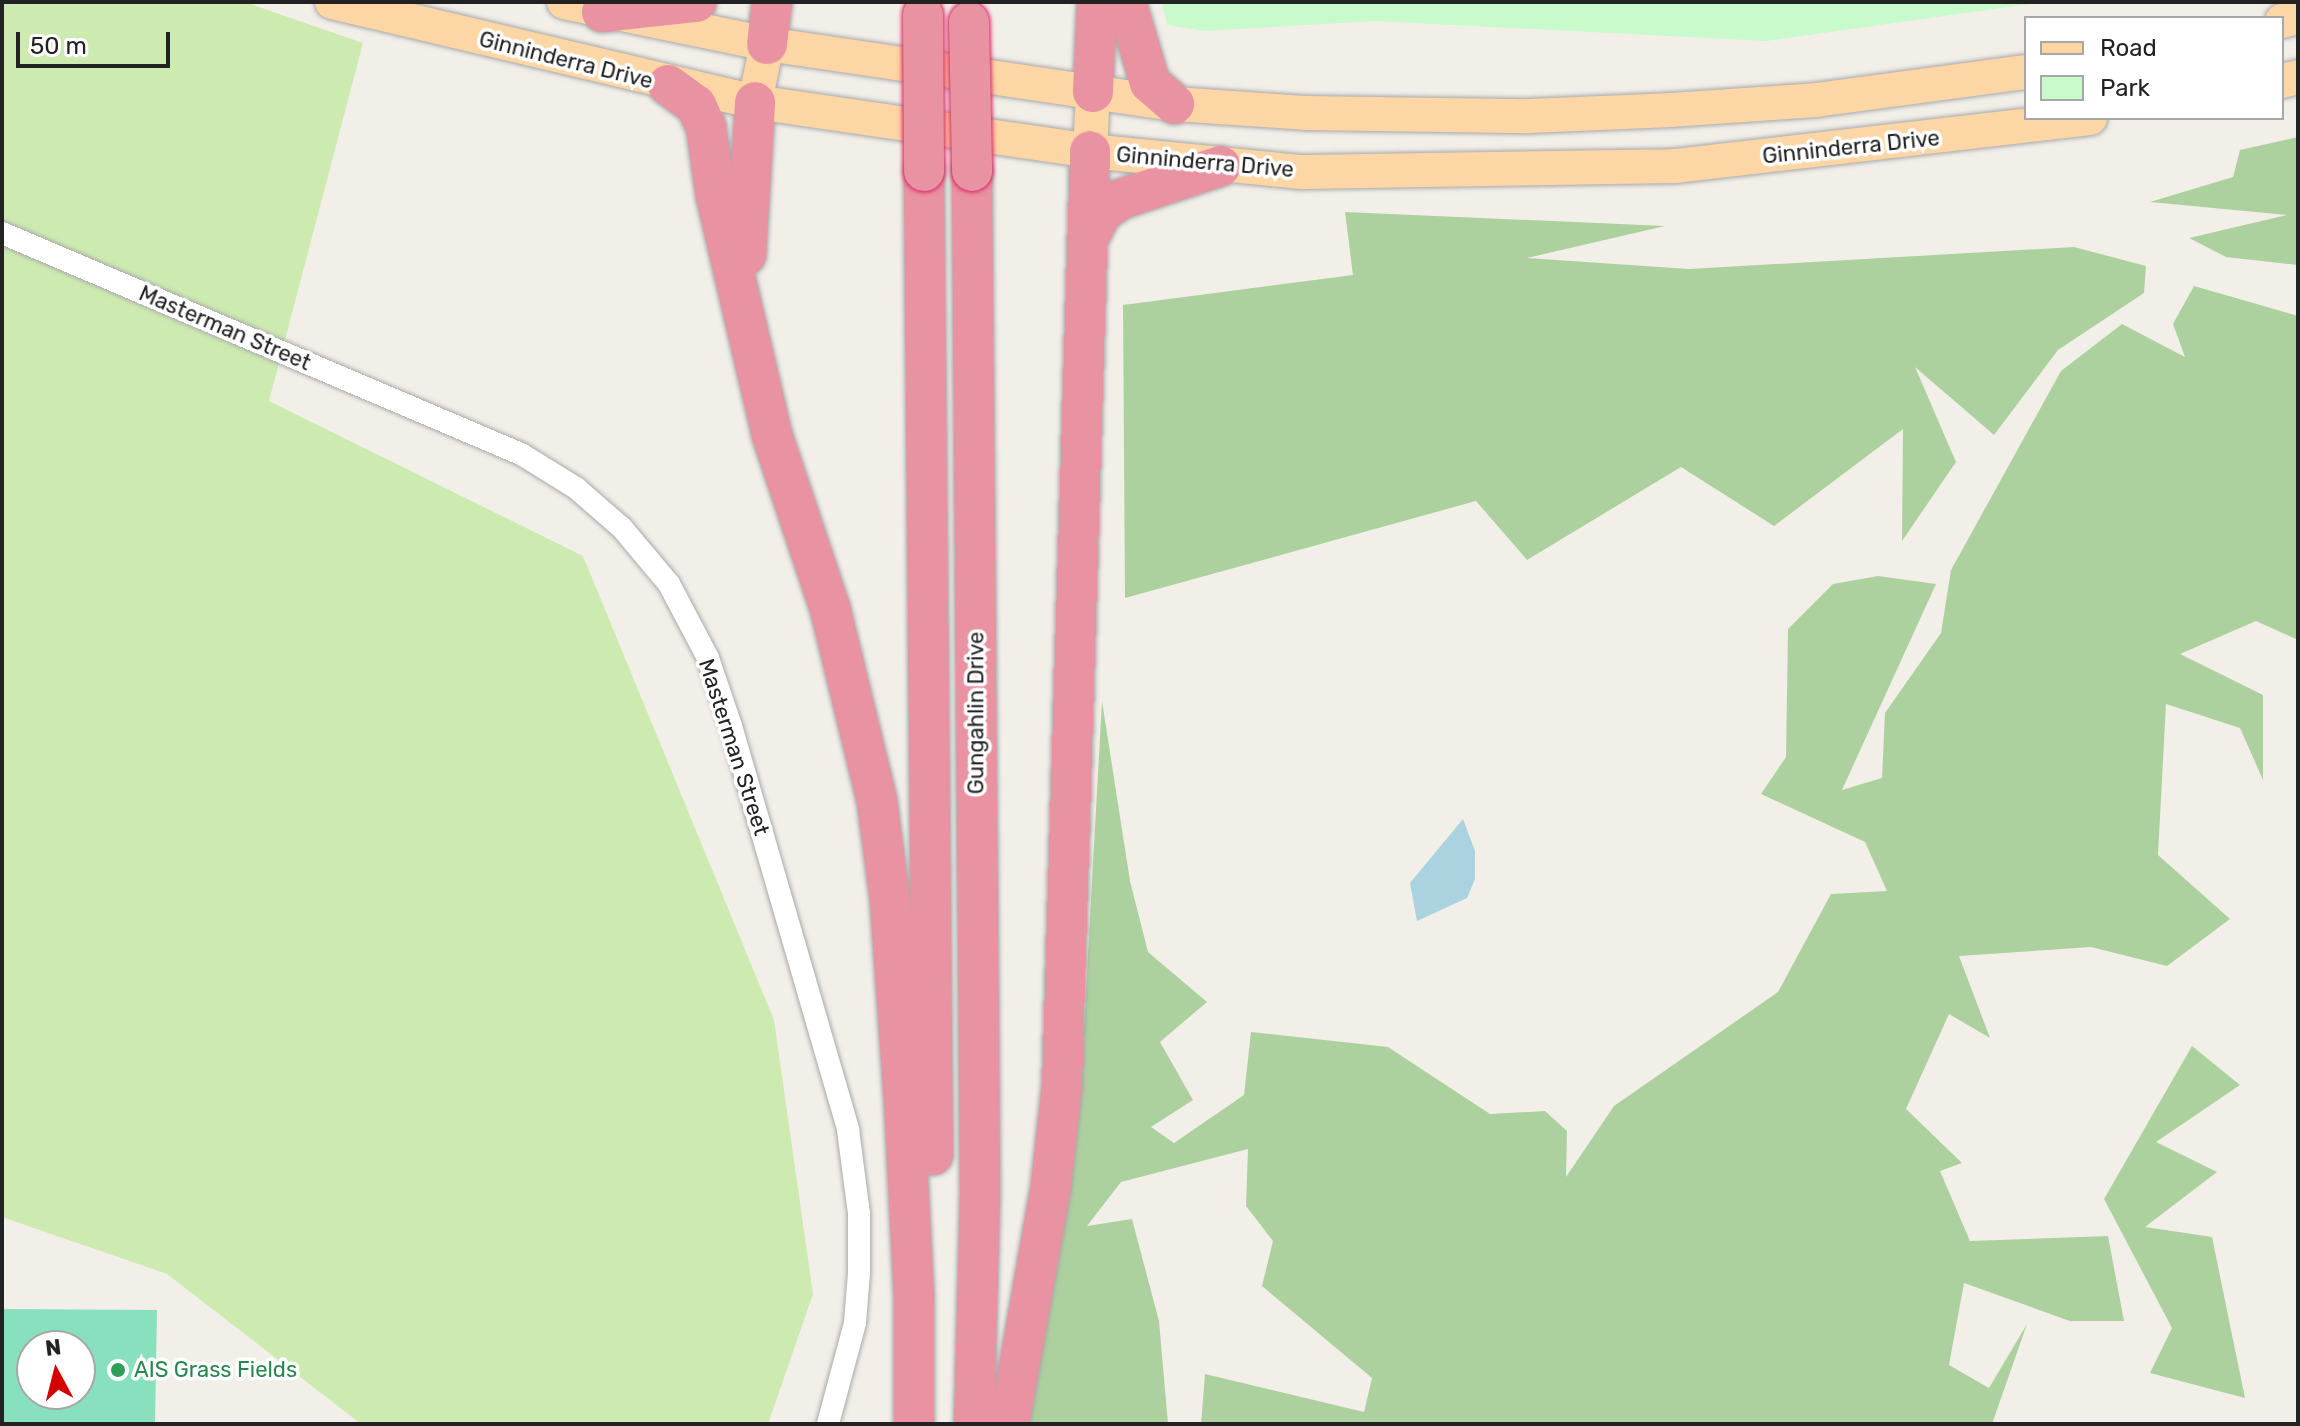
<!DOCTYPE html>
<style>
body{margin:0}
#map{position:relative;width:2300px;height:1426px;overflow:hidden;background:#f2efe9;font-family:Rubik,sans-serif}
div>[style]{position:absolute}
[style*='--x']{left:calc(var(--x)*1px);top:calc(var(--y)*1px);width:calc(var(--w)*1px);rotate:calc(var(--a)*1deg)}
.grass>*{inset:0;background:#cdebb0}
.forest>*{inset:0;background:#add19e}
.park>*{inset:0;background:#c8facc}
.pitch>*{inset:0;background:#88e0be}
.water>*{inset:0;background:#aad3df}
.roads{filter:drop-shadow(0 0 2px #a9a9a9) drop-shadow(0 0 2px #a9a9a9)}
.minor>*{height:22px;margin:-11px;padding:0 11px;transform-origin:11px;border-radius:11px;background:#fff}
.primary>*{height:34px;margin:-17px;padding:0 17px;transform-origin:17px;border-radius:17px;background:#fcd6a4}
.motorway>*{height:40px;margin:-20px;padding:0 20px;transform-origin:20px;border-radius:20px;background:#e892a2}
.bridges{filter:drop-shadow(0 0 2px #dc2a67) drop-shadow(0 0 2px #dc2a67)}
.motorway-bridge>*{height:40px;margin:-20px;padding:0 20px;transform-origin:20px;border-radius:20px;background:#e892a2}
.dots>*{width:22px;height:22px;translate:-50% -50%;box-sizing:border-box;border:4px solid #fff;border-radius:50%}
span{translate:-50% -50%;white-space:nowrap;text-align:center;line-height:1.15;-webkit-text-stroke:7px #fff;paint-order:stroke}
.street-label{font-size:22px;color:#222}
.leisure-label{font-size:22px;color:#27864d}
.left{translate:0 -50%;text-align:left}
.frame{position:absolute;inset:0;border:4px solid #222;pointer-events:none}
.legend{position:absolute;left:2024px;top:16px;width:260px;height:104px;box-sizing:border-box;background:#fff;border:2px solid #a7a7a7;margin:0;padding:10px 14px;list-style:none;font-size:24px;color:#222}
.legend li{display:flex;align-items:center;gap:16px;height:40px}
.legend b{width:40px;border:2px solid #a7a7a7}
.north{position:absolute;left:16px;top:1330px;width:80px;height:80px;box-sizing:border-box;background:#fff;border:2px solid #a7a7a7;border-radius:50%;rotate:353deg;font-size:22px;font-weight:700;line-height:32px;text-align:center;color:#222}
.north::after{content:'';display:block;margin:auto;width:28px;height:36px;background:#d40000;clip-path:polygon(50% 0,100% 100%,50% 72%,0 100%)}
.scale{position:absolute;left:16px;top:32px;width:154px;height:36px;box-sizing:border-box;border:4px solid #222;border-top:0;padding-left:10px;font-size:24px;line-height:28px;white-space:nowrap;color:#222;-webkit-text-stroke:6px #fff;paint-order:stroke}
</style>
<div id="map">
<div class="grass">
<div style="clip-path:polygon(2px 2px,245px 2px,363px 43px,269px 401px,583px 556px,774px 1020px,813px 1294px,768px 1424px,361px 1424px,167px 1274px,2px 1217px)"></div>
</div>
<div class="forest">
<div style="clip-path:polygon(2298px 137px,2298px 265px,2226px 257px,2189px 238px,2287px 215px,2150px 202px,2233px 177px,2240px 150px)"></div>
<div style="clip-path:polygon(1345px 212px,1665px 226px,1527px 258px,1689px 269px,2074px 247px,2146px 266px,2144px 293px,2058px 350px,1994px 435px,1915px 367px,1956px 462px,1902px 541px,1903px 429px,1774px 526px,1681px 467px,1527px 560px,1476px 501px,1125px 598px,1123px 305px,1353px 275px)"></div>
<div style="clip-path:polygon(2194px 286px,2298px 316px,2298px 640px,2256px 621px,2180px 654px,2263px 695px,2263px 780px,2240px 728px,2166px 704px,2158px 855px,2230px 919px,2167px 966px,2091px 947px,1959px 956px,1990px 1038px,1949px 1014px,1906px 1109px,1962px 1163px,1940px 1171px,1970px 1241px,2108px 1236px,2124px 1321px,2070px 1321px,1964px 1283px,1949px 1365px,1989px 1388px,2027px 1324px,1992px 1424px,1201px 1424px,1205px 1374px,1364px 1412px,1372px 1378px,1262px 1286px,1273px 1241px,1246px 1206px,1248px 1149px,1121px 1182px,1087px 1226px,1132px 1219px,1159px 1321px,1168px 1424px,1026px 1424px,1080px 1099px,1102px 701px,1130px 881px,1148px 952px,1207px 1002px,1160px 1042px,1193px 1100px,1151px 1127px,1174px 1143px,1244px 1095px,1251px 1032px,1388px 1047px,1490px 1114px,1545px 1111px,1567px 1131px,1566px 1177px,1614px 1106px,1778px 992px,1831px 894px,1887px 891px,1865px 842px,1761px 794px,1786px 757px,1788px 629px,1833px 584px,1878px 576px,1936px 584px,1842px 790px,1882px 778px,1885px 713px,1941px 633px,1951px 570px,2061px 371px,2122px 324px,2185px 357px,2173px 324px)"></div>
<div style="clip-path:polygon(2192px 1046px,2240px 1085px,2156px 1142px,2217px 1172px,2145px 1227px,2212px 1237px,2245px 1398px,2150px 1373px,2172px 1328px,2104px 1199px)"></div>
</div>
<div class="park">
<div style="clip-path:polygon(1162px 2px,2045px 2px,1766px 41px,1375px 21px,1205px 31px,1167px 25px)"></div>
</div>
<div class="pitch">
<div style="clip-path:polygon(evenodd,2px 1309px,157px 1310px,155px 1424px,2px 1424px,2px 1309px,32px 1346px,80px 1346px,80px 1394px,32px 1394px,32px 1346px)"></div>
</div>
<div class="water">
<div style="clip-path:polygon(1463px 819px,1475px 851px,1475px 879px,1467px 898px,1417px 921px,1410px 883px)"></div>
</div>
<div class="roads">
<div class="minor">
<div style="--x:2;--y:233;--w:564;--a:23.07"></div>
<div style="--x:521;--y:454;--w:65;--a:31.7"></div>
<div style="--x:576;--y:488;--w:61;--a:41"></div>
<div style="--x:622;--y:528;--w:73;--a:50"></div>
<div style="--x:669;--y:584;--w:84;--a:62.2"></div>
<div style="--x:708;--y:658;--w:72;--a:71.3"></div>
<div style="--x:731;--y:726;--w:421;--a:73.8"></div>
<div style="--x:848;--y:1130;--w:85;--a:82.5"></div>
<div style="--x:859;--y:1214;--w:59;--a:90"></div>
<div style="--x:859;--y:1273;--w:50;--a:94.6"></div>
<div style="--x:855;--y:1323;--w:105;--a:105"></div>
</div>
<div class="primary">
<div style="--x:332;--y:2;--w:435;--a:13.3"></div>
<div style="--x:755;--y:102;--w:339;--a:8.3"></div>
<div style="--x:1090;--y:151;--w:213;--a:5.7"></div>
<div style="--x:1302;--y:172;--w:374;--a:-0.9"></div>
<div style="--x:1676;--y:166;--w:417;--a:-6.6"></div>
<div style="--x:564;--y:2;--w:207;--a:11.7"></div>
<div style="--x:767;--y:44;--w:411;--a:8.4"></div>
<div style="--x:1174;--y:104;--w:131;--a:3.9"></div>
<div style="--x:1305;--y:113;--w:224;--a:0.8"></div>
<div style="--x:1529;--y:116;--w:142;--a:-2.4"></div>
<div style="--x:1671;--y:110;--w:145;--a:-3.9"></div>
<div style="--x:1816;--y:100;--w:212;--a:-7.6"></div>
<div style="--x:2282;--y:21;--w:16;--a:-14"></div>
<div style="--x:2282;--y:81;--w:16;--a:-14"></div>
<div style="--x:755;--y:102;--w:59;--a:-78.3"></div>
<div style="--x:1090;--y:151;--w:59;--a:-87.1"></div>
</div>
<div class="motorway">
<div style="--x:1126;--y:2;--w:84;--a:73.5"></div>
<div style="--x:1150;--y:83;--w:32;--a:41"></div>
<div style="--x:602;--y:12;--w:95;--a:-6.1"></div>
<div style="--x:767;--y:44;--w:42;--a:-83.2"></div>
<div style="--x:668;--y:85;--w:34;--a:36"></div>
<div style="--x:696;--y:105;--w:24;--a:66"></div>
<div style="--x:706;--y:127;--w:70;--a:81.8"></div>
<div style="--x:716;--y:196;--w:245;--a:76.8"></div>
<div style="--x:772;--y:435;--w:182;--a:71.5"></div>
<div style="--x:830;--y:608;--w:199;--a:76.3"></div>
<div style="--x:877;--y:801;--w:100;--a:82.5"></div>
<div style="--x:890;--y:900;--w:200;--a:86"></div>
<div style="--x:904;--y:1100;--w:198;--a:87.1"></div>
<div style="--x:914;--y:1298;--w:126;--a:90"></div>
<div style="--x:1093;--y:92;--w:90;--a:-87.5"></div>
<div style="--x:924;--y:171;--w:984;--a:89.48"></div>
<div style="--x:972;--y:171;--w:1024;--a:89.55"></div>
<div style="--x:980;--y:1195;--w:229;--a:91.5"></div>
<div style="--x:1087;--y:241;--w:33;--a:-63"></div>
<div style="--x:1102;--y:212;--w:23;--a:-34"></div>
<div style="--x:1121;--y:199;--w:105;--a:-18.3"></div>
<div style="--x:746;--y:255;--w:153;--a:-86.6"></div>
<div style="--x:1009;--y:1424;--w:243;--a:-80"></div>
<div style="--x:1051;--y:1185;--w:101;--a:-83.7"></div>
<div style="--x:1062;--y:1085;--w:934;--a:-88.28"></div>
</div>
</div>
<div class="bridges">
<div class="motorway-bridge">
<div style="--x:923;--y:15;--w:156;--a:89.6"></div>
<div style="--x:969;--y:22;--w:149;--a:88.8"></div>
</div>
</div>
<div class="dots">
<div style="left:118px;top:1370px;background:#2e9e5b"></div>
</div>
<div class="street-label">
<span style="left:566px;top:60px;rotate:14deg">Ginninderra Drive</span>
<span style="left:1851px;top:147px;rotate:-6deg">Ginninderra Drive</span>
<span style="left:1205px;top:162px;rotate:5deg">Ginninderra Drive</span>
<span style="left:225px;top:328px;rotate:23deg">Masterman Street</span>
<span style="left:976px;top:713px;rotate:-90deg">Gungahlin Drive</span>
<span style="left:734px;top:747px;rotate:72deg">Masterman Street</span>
</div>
<div class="leisure-label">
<span class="left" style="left:134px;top:1370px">AIS Grass Fields</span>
</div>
<div class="frame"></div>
<ul class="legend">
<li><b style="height:10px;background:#fcd6a4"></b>Road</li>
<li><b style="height:22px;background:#c8facc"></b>Park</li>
</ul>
<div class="north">N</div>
<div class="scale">50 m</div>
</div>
